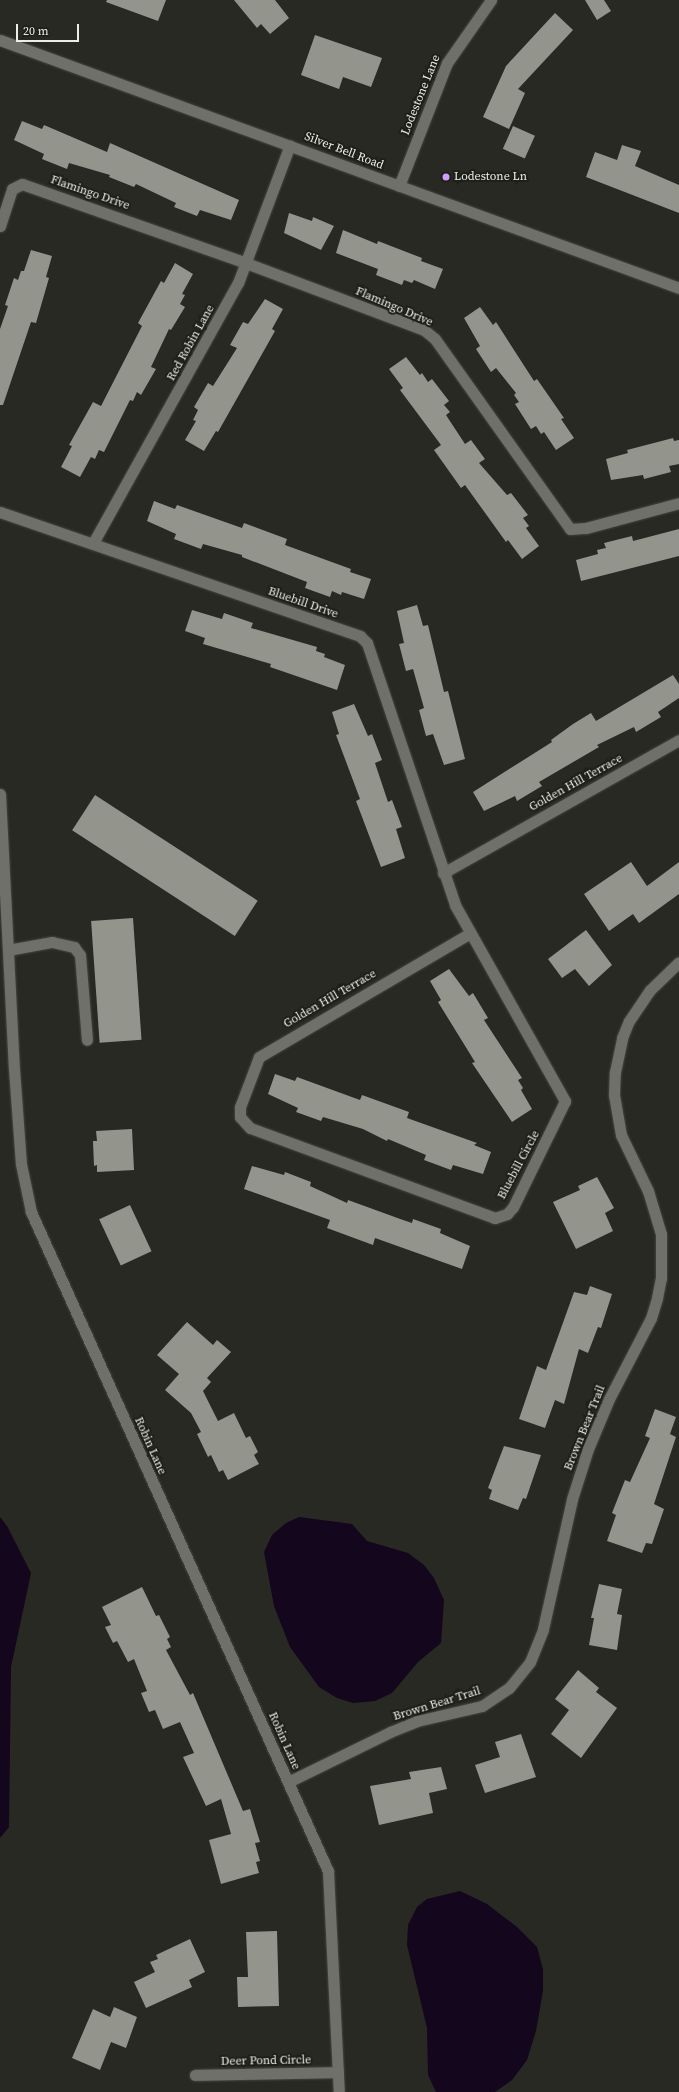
<!DOCTYPE html>
<style>
body{margin:0}
#map{position:relative;width:679px;height:2092px;overflow:hidden;background:#272922;font-family:"Source Serif 4",serif}
div>[style]{position:absolute}
[style*='--x']{left:calc(var(--x)*1px);top:calc(var(--y)*1px);width:calc(var(--w)*1px);rotate:calc(var(--a)*1deg)}
.water>*{inset:0;background:#13061d}
.building>*{inset:0;background:#93958d;transform-origin:0 0}
.roads{filter:drop-shadow(0 0 1px #454741) drop-shadow(0 0 1px #454741)}
.minor>*{height:11px;margin:-5.5px;padding:0 5.5px;transform-origin:5.5px;border-radius:5.5px;background:#6e7069}
.tertiary>*{height:11px;margin:-5.5px;padding:0 5.5px;transform-origin:5.5px;border-radius:5.5px;background:#6e7069}
.dots>*{width:11px;height:11px;translate:-50% -50%;box-sizing:border-box;border:2px solid #1e1f19;border-radius:50%}
span{translate:-50% -50%;white-space:nowrap;text-align:center;line-height:1.15;-webkit-text-stroke:4px #1e1f19;paint-order:stroke}
.street-label{font-size:12px;color:#ecede9}
.poi-label{font-size:12px;color:#ecede9}
.left{translate:0 -50%;text-align:left}
.scale{position:absolute;left:16px;top:24px;width:63px;height:18px;box-sizing:border-box;border:2px solid #ecede9;border-top:0;padding-left:5px;font-size:12px;line-height:14px;white-space:nowrap;color:#ecede9;-webkit-text-stroke:3px #1e1f19;paint-order:stroke}
</style>
<div id="map">
<div class="water">
<div style="clip-path:polygon(0 1517px,7px 1526px,31px 1573px,11px 1667px,9px 1827px,0 1838px)"></div>
<div style="clip-path:polygon(299px 1517px,352px 1524px,367px 1541px,408px 1553px,424px 1565px,434px 1578px,444px 1600px,441px 1643px,418px 1662px,392px 1693px,375px 1701px,353px 1703px,337px 1698px,319px 1687px,290px 1647px,274px 1606px,264px 1552px,272px 1535px,286px 1523px)"></div>
<div style="clip-path:polygon(460px 1891px,487px 1904px,517px 1927px,537px 1947px,543px 1969px,543px 1991px,536px 2031px,527px 2060px,512px 2080px,495px 2092px,436px 2092px,428px 2075px,427px 2028px,407px 1945px,408px 1925px,417px 1907px,427px 1899px)"></div>
</div>
<div class="building">
<div style="clip-path:polygon(107px 0,166px 0,158px 21px,106px 2px)"></div>
<div style="clip-path:polygon(234px 0,275px 0,289px 18px,270px 34px,261px 24px,257px 28px)"></div>
<div style="clip-path:polygon(585px 0,604px 0,611px 11px,597px 20px)"></div>
<div style="clip-path:polygon(555px 13px,573px 30px,518px 89px,525px 93px,509px 129px,483px 117px,506px 66px)"></div>
<div style="clip-path:polygon(315px 35px,382px 58px,371px 87px,343px 77px,339px 89px,301px 75px)"></div>
<div style="clip-path:polygon(22px 121px,42px 129px,44px 125px,107px 152px,110px 143px,239px 200px,231px 220px,200px 210px,197px 216px,174px 207px,176px 203px,136px 184px,134px 187px,109px 177px,110px 175px,69px 163px,67px 169px,42px 159px,44px 154px,14px 140px)"></div>
<div style="left:513px;top:126px;width:24px;height:25px;rotate:24deg"></div>
<div style="clip-path:polygon(622px 145px,641px 151px,635px 166px,679px 185px,679px 213px,586px 177px,595px 152px,617px 160px)"></div>
<div style="clip-path:polygon(289px 213px,312px 221px,313px 217px,334px 226px,321px 250px,284px 233px)"></div>
<div style="clip-path:polygon(343px 230px,377px 244px,378px 241px,422px 258px,421px 261px,443px 269px,435px 289px,414px 280px,412px 283px,404px 280px,402px 285px,376px 275px,378px 269px,336px 253px)"></div>
<div style="clip-path:polygon(31px 250px,52px 256px,46px 277px,49px 278px,36px 323px,31px 322px,3px 405px,0 405px,0 329px,8px 306px,5px 305px,14px 278px,18px 280px,21px 271px,24px 271px)"></div>
<div style="clip-path:polygon(175px 263px,193px 274px,182px 294px,185px 295px,180px 304px,185px 307px,171px 330px,169px 329px,151px 367px,156px 369px,141px 395px,137px 392px,133px 401px,130px 400px,104px 452px,99px 450px,95px 459px,91px 457px,80px 477px,61px 467px,72px 446px,69px 445px,93px 402px,101px 406px,142px 326px,138px 323px,161px 281px,164px 283px)"></div>
<div style="clip-path:polygon(265px 299px,283px 309px,272px 329px,275px 331px,218px 432px,216px 431px,204px 451px,185px 440px,196px 421px,193px 420px,198px 410px,194px 407px,208px 383px,213px 386px,237px 348px,230px 345px,243px 322px,248px 324px)"></div>
<div style="clip-path:polygon(480px 307px,493px 325px,496px 322px,534px 381px,537px 379px,564px 418px,561px 419px,574px 438px,556px 450px,544px 432px,541px 434px,536px 426px,531px 429px,515px 404px,519px 402px,514px 395px,516px 393px,496px 368px,491px 372px,476px 349px,480px 346px,464px 318px)"></div>
<div style="clip-path:polygon(406px 357px,420px 375px,422px 373px,428px 382px,432px 379px,449px 401px,444px 405px,450px 412px,446px 415px,465px 444px,471px 440px,485px 459px,479px 463px,507px 495px,511px 493px,528px 515px,523px 518px,529px 526px,526px 528px,539px 546px,522px 559px,508px 540px,506px 542px,465px 485px,461px 488px,434px 450px,441px 445px,400px 390px,403px 388px,389px 369px)"></div>
<div style="clip-path:polygon(673px 438px,674px 441px,679px 440px,679px 464px,669px 466px,671px 472px,644px 479px,643px 475px,611px 480px,606px 459px,628px 453px,627px 450px)"></div>
<div style="clip-path:polygon(154px 501px,175px 509px,177px 505px,242px 528px,244px 523px,287px 539px,285px 545px,351px 569px,350px 572px,371px 579px,364px 599px,342px 592px,341px 595px,332px 591px,330px 597px,305px 588px,307px 582px,242px 557px,242px 555px,203px 544px,201px 549px,174px 539px,176px 534px,147px 521px)"></div>
<div style="clip-path:polygon(679px 529px,679px 556px,581px 581px,576px 560px,598px 554px,597px 550px,606px 548px,604px 543px,632px 536px,633px 541px)"></div>
<div style="clip-path:polygon(417px 605px,423px 626px,428px 625px,444px 692px,448px 691px,465px 759px,444px 765px,433px 734px,426px 736px,419px 710px,424px 708px,413px 669px,406px 671px,399px 644px,404px 643px,397px 611px)"></div>
<div style="clip-path:polygon(192px 610px,222px 619px,224px 613px,253px 623px,251px 628px,317px 647px,316px 651px,325px 654px,324px 657px,345px 665px,337px 690px,270px 667px,271px 664px,203px 644px,205px 638px,185px 631px)"></div>
<div style="clip-path:polygon(673px 675px,679px 684px,679px 698px,658px 712px,661px 717px,636px 732px,634px 727px,597px 745px,599px 747px,539px 782px,542px 786px,517px 801px,515px 796px,484px 811px,473px 792px,552px 742px,551px 740px,573px 724px,591px 713px,596px 721px)"></div>
<div style="clip-path:polygon(354px 704px,368px 736px,372px 734px,382px 760px,375px 763px,388px 802px,392px 800px,402px 827px,396px 829px,405px 858px,381px 867px,356px 801px,360px 799px,336px 735px,339px 734px,332px 712px)"></div>
<div style="left:95px;top:795px;width:194px;height:42px;rotate:33deg"></div>
<div style="clip-path:polygon(631px 862px,647px 886px,679px 862px,679px 894px,639px 923px,633px 914px,609px 931px,584px 894px)"></div>
<div style="left:133px;top:918px;width:122px;height:42px;rotate:86deg"></div>
<div style="clip-path:polygon(586px 930px,612px 965px,589px 986px,575px 969px,562px 978px,548px 959px)"></div>
<div style="clip-path:polygon(449px 969px,469px 996px,473px 993px,488px 1018px,484px 1020px,522px 1078px,518px 1080px,523px 1088px,521px 1090px,532px 1109px,512px 1122px,472px 1063px,475px 1062px,438px 1002px,441px 1000px,430px 981px)"></div>
<div style="clip-path:polygon(275px 1074px,295px 1081px,297px 1077px,360px 1100px,362px 1095px,409px 1112px,407px 1118px,477px 1143px,474px 1145px,491px 1152px,483px 1174px,453px 1165px,451px 1170px,424px 1160px,426px 1155px,388px 1139px,387px 1141px,363px 1129px,323px 1117px,321px 1121px,296px 1112px,298px 1108px,268px 1094px)"></div>
<div style="clip-path:polygon(132px 1129px,134px 1170px,97px 1172px,97px 1165px,94px 1166px,93px 1141px,97px 1141px,96px 1131px)"></div>
<div style="clip-path:polygon(252px 1166px,284px 1175px,285px 1172px,311px 1182px,310px 1186px,347px 1203px,348px 1200px,403px 1220px,412px 1223px,413px 1219px,441px 1229px,440px 1233px,470px 1246px,462px 1269px,375px 1238px,373px 1245px,327px 1228px,330px 1220px,244px 1189px)"></div>
<div style="clip-path:polygon(597px 1177px,614px 1208px,605px 1213px,613px 1231px,576px 1249px,553px 1202px,580px 1190px,578px 1186px)"></div>
<div style="left:130px;top:1205px;width:51px;height:34px;rotate:65deg"></div>
<div style="clip-path:polygon(590px 1286px,612px 1294px,601px 1328px,598px 1327px,588px 1353px,579px 1349px,564px 1404px,555px 1400px,545px 1428px,519px 1419px,537px 1366px,546px 1370px,574px 1292px,587px 1295px)"></div>
<div style="clip-path:polygon(187px 1322px,213px 1345px,217px 1340px,231px 1352px,207px 1378px,211px 1382px,203px 1391px,218px 1421px,234px 1413px,246px 1438px,250px 1436px,258px 1452px,254px 1455px,259px 1464px,228px 1480px,223px 1470px,219px 1472px,211px 1455px,208px 1457px,197px 1434px,201px 1432px,191px 1413px,165px 1390px,179px 1374px,157px 1355px)"></div>
<div style="clip-path:polygon(655px 1409px,676px 1417px,670px 1434px,676px 1437px,654px 1504px,664px 1509px,652px 1544px,646px 1543px,642px 1553px,607px 1541px,616px 1515px,612px 1513px,625px 1480px,630px 1482px,650px 1438px,645px 1436px)"></div>
<div style="clip-path:polygon(504px 1446px,541px 1455px,526px 1499px,523px 1498px,518px 1510px,489px 1499px,492px 1490px,488px 1488px)"></div>
<div style="clip-path:polygon(599px 1584px,622px 1589px,617px 1614px,622px 1615px,617px 1650px,589px 1645px,594px 1618px,591px 1618px)"></div>
<div style="clip-path:polygon(142px 1587px,156px 1616px,159px 1615px,170px 1637px,167px 1639px,171px 1647px,166px 1650px,190px 1695px,193px 1693px,243px 1811px,250px 1809px,260px 1842px,255px 1843px,260px 1861px,256px 1862px,259px 1873px,221px 1884px,209px 1840px,231px 1834px,221px 1799px,206px 1806px,183px 1757px,194px 1753px,180px 1722px,163px 1729px,155px 1710px,149px 1712px,141px 1693px,147px 1691px,134px 1659px,128px 1662px,117px 1641px,113px 1643px,105px 1627px,111px 1625px,102px 1607px)"></div>
<div style="clip-path:polygon(578px 1670px,599px 1688px,596px 1692px,617px 1708px,581px 1758px,551px 1734px,569px 1710px,555px 1699px)"></div>
<div style="clip-path:polygon(521px 1734px,536px 1777px,485px 1793px,475px 1765px,500px 1757px,495px 1742px)"></div>
<div style="clip-path:polygon(441px 1767px,447px 1789px,429px 1793px,433px 1813px,379px 1825px,370px 1786px,411px 1779px,409px 1772px)"></div>
<div style="clip-path:polygon(277px 1931px,279px 2006px,238px 2007px,237px 1977px,248px 1977px,246px 1932px)"></div>
<div style="clip-path:polygon(190px 1939px,205px 1972px,189px 1980px,192px 1987px,146px 2008px,134px 1982px,155px 1972px,150px 1962px,158px 1959px,156px 1955px)"></div>
<div style="clip-path:polygon(114px 2007px,137px 2017px,126px 2048px,111px 2042px,100px 2070px,72px 2058px,93px 2009px,110px 2017px)"></div>
</div>
<div class="roads">
<div class="minor">
<div style="--x:399;--y:186;--w:132;--a:-68.7"></div>
<div style="--x:447;--y:63;--w:77;--a:-55.1"></div>
<div style="--x:0;--y:226;--w:39;--a:-72"></div>
<div style="--x:12;--y:189;--w:11;--a:-27"></div>
<div style="--x:22;--y:184;--w:238;--a:19.4"></div>
<div style="--x:246;--y:263;--w:190;--a:20.6"></div>
<div style="--x:424;--y:330;--w:14;--a:39"></div>
<div style="--x:435;--y:339;--w:233;--a:54.6"></div>
<div style="--x:570;--y:529;--w:16;--a:-4"></div>
<div style="--x:586;--y:528;--w:96;--a:-15"></div>
<div style="--x:0;--y:512;--w:381;--a:19"></div>
<div style="--x:360;--y:636;--w:10;--a:45"></div>
<div style="--x:367;--y:643;--w:276;--a:71.4"></div>
<div style="--x:455;--y:905;--w:225;--a:60.7"></div>
<div style="--x:565;--y:1101;--w:118;--a:116.1"></div>
<div style="--x:513;--y:1207;--w:9;--a:131"></div>
<div style="--x:507;--y:1214;--w:13;--a:162"></div>
<div style="--x:495;--y:1218;--w:261;--a:-159.8"></div>
<div style="--x:250;--y:1128;--w:15;--a:-132"></div>
<div style="--x:240;--y:1117;--w:10;--a:-90"></div>
<div style="--x:240;--y:1107;--w:53;--a:-69.2"></div>
<div style="--x:259;--y:1057;--w:245;--a:-30.4"></div>
<div style="--x:93;--y:543;--w:298;--a:-60.9"></div>
<div style="--x:238;--y:283;--w:147;--a:-69.4"></div>
<div style="--x:0;--y:794;--w:275;--a:87.1"></div>
<div style="--x:14;--y:1069;--w:95;--a:85.8"></div>
<div style="--x:21;--y:1164;--w:49;--a:78.2"></div>
<div style="--x:31;--y:1212;--w:723;--a:65.74"></div>
<div style="--x:328;--y:1871;--w:221;--a:87.2"></div>
<div style="--x:443;--y:873;--w:271;--a:-29.4"></div>
<div style="--x:8;--y:950;--w:45;--a:-10.3"></div>
<div style="--x:52;--y:942;--w:23;--a:13"></div>
<div style="--x:74;--y:947;--w:10;--a:53"></div>
<div style="--x:80;--y:955;--w:85;--a:85.3"></div>
<div style="--x:288;--y:1782;--w:114;--a:-26.1"></div>
<div style="--x:390;--y:1732;--w:29;--a:-22"></div>
<div style="--x:417;--y:1721;--w:67;--a:-13"></div>
<div style="--x:482;--y:1706;--w:32;--a:-34"></div>
<div style="--x:509;--y:1688;--w:33;--a:-51"></div>
<div style="--x:530;--y:1662;--w:35;--a:-68"></div>
<div style="--x:543;--y:1629;--w:133;--a:-77.4"></div>
<div style="--x:572;--y:1499;--w:52;--a:-72.3"></div>
<div style="--x:588;--y:1449;--w:54;--a:-67.2"></div>
<div style="--x:609;--y:1399;--w:91;--a:-62.6"></div>
<div style="--x:651;--y:1318;--w:21;--a:-73"></div>
<div style="--x:657;--y:1298;--w:20;--a:-79"></div>
<div style="--x:661;--y:1278;--w:44;--a:-90"></div>
<div style="--x:661;--y:1234;--w:45;--a:-106.8"></div>
<div style="--x:648;--y:1191;--w:62;--a:-115.7"></div>
<div style="--x:621;--y:1135;--w:41;--a:-99.9"></div>
<div style="--x:614;--y:1095;--w:23;--a:-88"></div>
<div style="--x:615;--y:1072;--w:35;--a:-78"></div>
<div style="--x:622;--y:1038;--w:18;--a:-68"></div>
<div style="--x:629;--y:1021;--w:37;--a:-56"></div>
<div style="--x:650;--y:990;--w:40;--a:-44"></div>
<div style="--x:195;--y:2075;--w:143;--a:-1.2"></div>
</div>
<div class="tertiary">
<div style="--x:0;--y:40;--w:723;--a:20.06"></div>
</div>
</div>
<div class="dots">
<div style="left:446px;top:177px;background:#d19dfe"></div>
</div>
<div class="street-label">
<span style="left:421px;top:95px;rotate:-68deg">Lodestone Lane</span>
<span style="left:344px;top:151px;rotate:21deg">Silver Bell Road</span>
<span style="left:90px;top:193px;rotate:19deg">Flamingo Drive</span>
<span style="left:394px;top:307px;rotate:23deg">Flamingo Drive</span>
<span style="left:191px;top:343px;rotate:-61deg">Red Robin Lane</span>
<span style="left:303px;top:603px;rotate:19deg">Bluebill Drive</span>
<span style="left:576px;top:783px;rotate:-29deg">Golden Hill Terrace</span>
<span style="left:330px;top:999px;rotate:-30deg">Golden Hill Terrace</span>
<span style="left:519px;top:1165px;rotate:-62deg">Bluebill Circle</span>
<span style="left:585px;top:1428px;rotate:-68deg">Brown Bear Trail</span>
<span style="left:150px;top:1446px;rotate:66deg">Robin Lane</span>
<span style="left:437px;top:1704px;rotate:-17deg">Brown Bear Trail</span>
<span style="left:284px;top:1741px;rotate:66deg">Robin Lane</span>
<span style="left:266px;top:2061px;rotate:-1deg">Deer Pond Circle</span>
</div>
<div class="poi-label">
<span class="left" style="left:454px;top:177px">Lodestone Ln</span>
</div>
<div class="scale">20 m</div>
</div>
